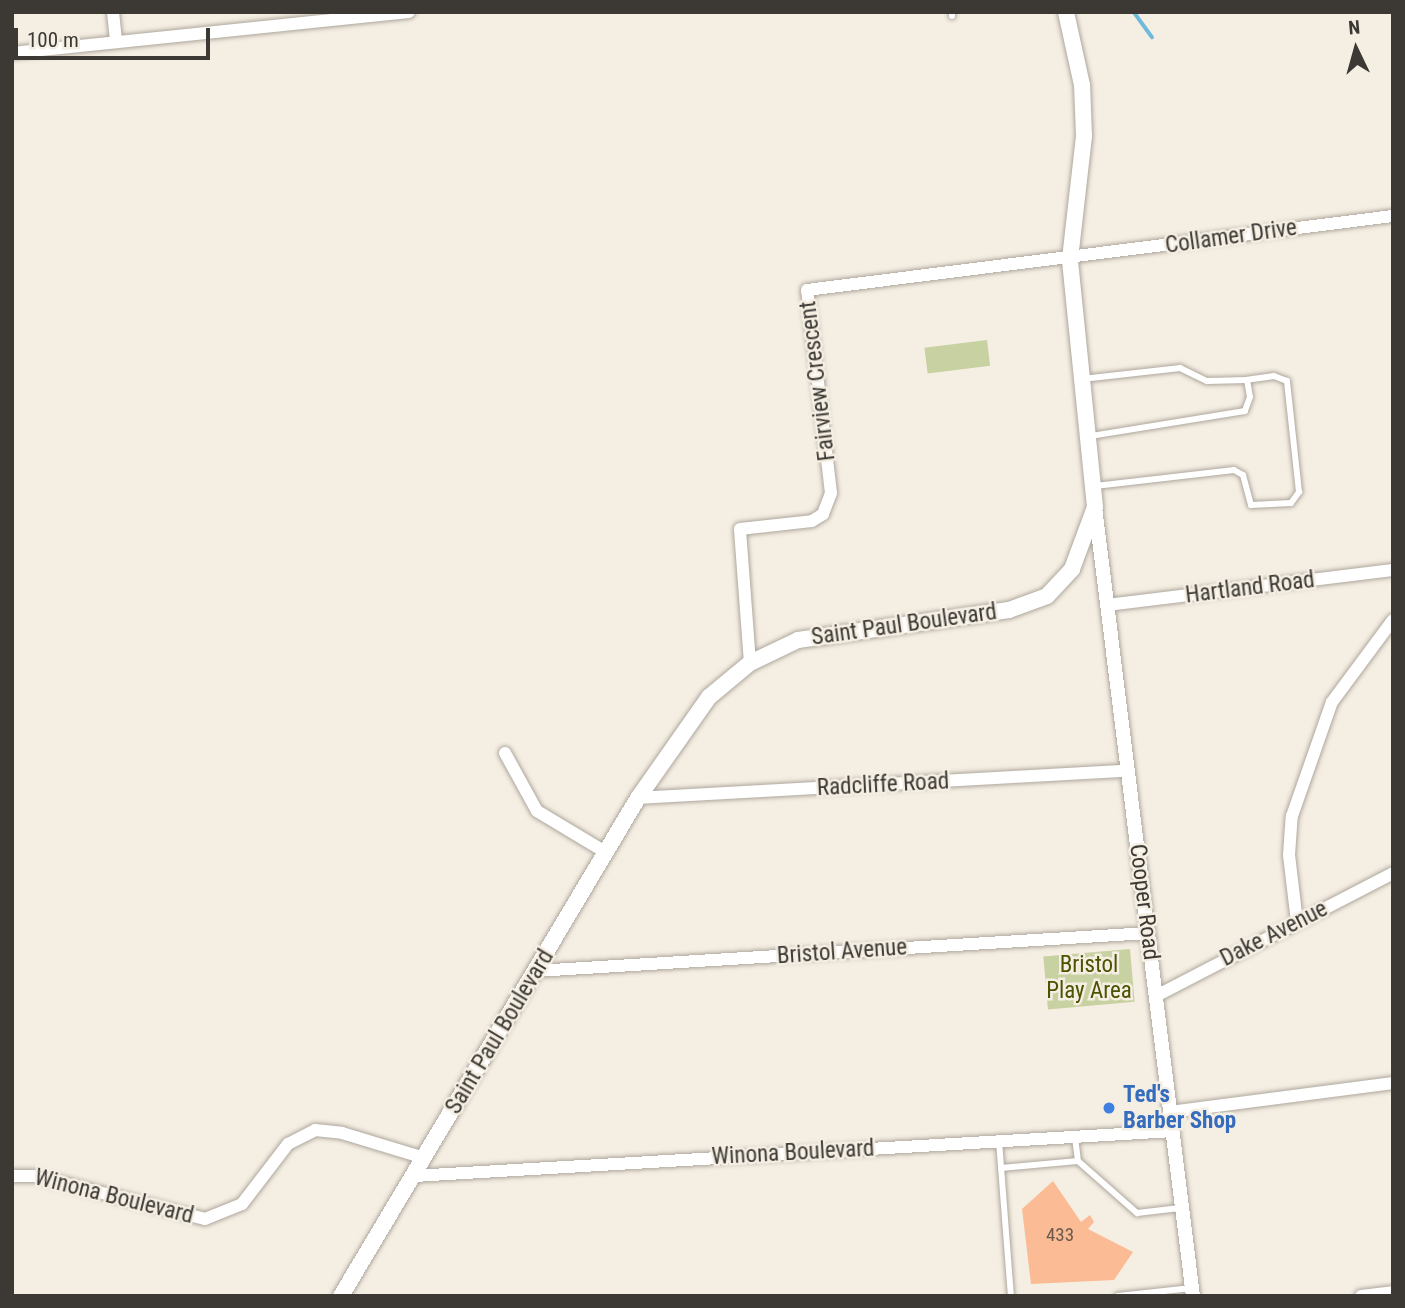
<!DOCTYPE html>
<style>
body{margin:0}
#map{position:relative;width:1405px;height:1308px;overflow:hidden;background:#f5eee3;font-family:"Roboto Condensed",sans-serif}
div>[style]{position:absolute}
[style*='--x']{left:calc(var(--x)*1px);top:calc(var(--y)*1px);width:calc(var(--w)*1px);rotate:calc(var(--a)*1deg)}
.green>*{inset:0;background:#c8d1a1;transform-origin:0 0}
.stream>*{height:3.5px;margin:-1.75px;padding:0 1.75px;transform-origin:1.75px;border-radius:1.75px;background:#6ebadc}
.building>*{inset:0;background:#fbbb94}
.roads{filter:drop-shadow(0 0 2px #aea79d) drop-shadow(0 0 2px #aea79d)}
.service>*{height:6px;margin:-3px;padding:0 3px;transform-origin:3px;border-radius:3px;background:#fff}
.minor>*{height:12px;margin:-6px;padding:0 6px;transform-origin:6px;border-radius:6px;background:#fff}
.tertiary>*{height:14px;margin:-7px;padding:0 7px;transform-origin:7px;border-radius:7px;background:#fff}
.secondary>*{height:16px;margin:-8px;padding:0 8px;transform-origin:8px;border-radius:8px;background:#fff}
.dots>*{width:19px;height:19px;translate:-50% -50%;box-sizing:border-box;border:4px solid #f5eee3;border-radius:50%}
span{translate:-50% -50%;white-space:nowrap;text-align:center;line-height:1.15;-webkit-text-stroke:5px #f5eee3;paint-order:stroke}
.number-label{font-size:19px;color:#6c5a4d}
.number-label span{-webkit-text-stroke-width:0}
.street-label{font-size:23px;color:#3c3935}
.park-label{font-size:23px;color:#4b5300}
.shop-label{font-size:23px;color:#366cbe;font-weight:700}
.left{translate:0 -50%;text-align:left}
.frame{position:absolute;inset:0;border:14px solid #3c3935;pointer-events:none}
.north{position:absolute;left:1321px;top:14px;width:70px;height:70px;-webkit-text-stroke:5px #f5eee3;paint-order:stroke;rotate:355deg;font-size:19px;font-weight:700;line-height:28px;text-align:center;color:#3c3935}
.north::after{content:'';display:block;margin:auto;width:24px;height:32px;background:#3c3935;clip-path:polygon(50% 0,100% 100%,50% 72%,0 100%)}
.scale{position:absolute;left:14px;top:28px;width:196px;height:32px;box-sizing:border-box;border:4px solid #3c3935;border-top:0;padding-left:9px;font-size:21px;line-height:24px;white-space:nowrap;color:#3c3935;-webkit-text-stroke:5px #f5eee3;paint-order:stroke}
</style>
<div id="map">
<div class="green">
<div style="left:987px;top:340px;width:26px;height:63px;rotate:83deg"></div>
<div style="left:1130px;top:949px;width:53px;height:87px;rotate:85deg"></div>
</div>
<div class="stream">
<div style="--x:1134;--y:12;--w:31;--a:54"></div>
</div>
<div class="building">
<div style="clip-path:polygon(1053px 1181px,1081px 1222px,1090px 1215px,1094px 1222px,1088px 1229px,1133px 1252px,1114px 1280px,1031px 1284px,1022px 1209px)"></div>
</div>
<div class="roads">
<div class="service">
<div style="--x:952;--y:12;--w:4;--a:90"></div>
<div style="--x:1082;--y:379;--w:99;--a:-6.4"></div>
<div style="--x:1180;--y:368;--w:30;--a:26"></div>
<div style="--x:1207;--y:381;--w:40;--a:-1.4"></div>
<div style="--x:1247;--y:380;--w:17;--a:80"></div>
<div style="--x:1250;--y:397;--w:15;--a:110"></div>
<div style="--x:1245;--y:411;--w:157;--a:170.8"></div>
<div style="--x:1095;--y:486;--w:140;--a:-6.6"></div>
<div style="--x:1234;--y:470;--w:10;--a:29"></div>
<div style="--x:1243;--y:475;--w:31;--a:75"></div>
<div style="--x:1251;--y:505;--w:40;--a:-2.9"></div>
<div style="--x:1291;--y:503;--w:14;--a:-54"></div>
<div style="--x:1299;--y:492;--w:112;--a:-96.2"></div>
<div style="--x:1287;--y:381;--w:14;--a:-159"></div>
<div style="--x:1274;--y:376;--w:27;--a:172"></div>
<div style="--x:1075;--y:1137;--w:24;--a:83"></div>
<div style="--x:999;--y:1141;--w:155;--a:85.6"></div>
<div style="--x:1001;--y:1168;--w:77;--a:-5.2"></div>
<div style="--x:1078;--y:1161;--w:79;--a:41.4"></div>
<div style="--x:1137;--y:1213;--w:43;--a:-6.6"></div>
<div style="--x:1118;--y:1296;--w:74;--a:-6.2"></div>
</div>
<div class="minor">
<div style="--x:113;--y:12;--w:30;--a:84"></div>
<div style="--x:12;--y:53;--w:399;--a:-5.9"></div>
<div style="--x:1107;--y:605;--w:288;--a:-7"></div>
<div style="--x:750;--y:663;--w:134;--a:-94.3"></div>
<div style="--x:740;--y:529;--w:72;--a:-6.3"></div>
<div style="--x:812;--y:521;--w:13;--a:-32"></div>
<div style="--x:823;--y:514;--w:22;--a:-69"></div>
<div style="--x:831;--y:493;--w:204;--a:-96.7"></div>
<div style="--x:807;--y:290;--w:591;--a:-7.2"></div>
<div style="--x:505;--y:753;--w:66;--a:61.1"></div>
<div style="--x:537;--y:811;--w:82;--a:31"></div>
<div style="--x:638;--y:798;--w:491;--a:-3.2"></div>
<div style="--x:1297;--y:922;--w:67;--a:-96.8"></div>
<div style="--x:1289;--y:855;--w:39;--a:-86"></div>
<div style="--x:1292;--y:816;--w:121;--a:-70.7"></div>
<div style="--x:1332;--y:702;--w:102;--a:-53.4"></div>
<div style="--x:536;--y:971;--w:613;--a:-3.55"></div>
<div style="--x:1156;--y:996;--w:267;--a:-27.4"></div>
<div style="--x:1170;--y:1112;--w:225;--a:-7.4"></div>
<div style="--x:12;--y:1176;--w:23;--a:0"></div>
<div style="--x:35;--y:1176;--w:175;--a:14.2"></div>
<div style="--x:205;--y:1219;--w:40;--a:-22"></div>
<div style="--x:242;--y:1204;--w:76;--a:-52.5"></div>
<div style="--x:288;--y:1144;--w:30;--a:-27"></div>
<div style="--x:315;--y:1130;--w:27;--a:6"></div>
<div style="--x:342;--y:1133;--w:87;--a:16.8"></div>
<div style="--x:414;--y:1176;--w:760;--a:-3.39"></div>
<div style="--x:1361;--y:1296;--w:32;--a:-7"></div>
</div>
<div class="tertiary">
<div style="--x:1095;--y:507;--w:795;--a:82.92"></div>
</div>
<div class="secondary">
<div style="--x:341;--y:1296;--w:580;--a:-59.19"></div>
<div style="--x:638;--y:798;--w:123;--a:-54.9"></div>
<div style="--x:709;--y:697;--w:53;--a:-39.7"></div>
<div style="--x:750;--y:663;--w:53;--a:-25.6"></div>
<div style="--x:798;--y:640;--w:213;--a:-8.1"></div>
<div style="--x:1009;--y:610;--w:40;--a:-20.2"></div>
<div style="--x:1047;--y:596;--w:37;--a:-47"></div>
<div style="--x:1072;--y:569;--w:66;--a:-69.6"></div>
<div style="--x:1095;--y:507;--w:249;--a:-95.8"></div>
<div style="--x:1070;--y:259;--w:124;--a:-83.5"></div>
<div style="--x:1084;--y:136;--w:51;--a:-92.2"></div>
<div style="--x:1082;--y:85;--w:75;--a:-102.4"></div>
</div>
</div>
<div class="dots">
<div style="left:1109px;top:1108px;background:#3f7fe0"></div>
</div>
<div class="number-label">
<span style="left:1060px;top:1235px">433</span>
</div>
<div class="street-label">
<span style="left:1231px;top:237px;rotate:-8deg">Collamer Drive</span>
<span style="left:818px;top:381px;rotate:-97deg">Fairview Crescent</span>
<span style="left:1250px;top:588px;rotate:-7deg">Hartland Road</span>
<span style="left:904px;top:625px;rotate:-8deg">Saint Paul Boulevard</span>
<span style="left:883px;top:785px;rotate:-3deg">Radcliffe Road</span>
<span style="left:1144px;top:902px;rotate:83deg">Cooper Road</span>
<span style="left:1274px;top:934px;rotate:-27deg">Dake Avenue</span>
<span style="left:842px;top:952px;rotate:-4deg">Bristol Avenue</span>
<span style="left:500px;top:1032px;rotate:-59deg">Saint Paul Boulevard</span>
<span style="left:793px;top:1153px;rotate:-3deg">Winona Boulevard</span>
<span style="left:114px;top:1197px;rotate:14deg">Winona Boulevard</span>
</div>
<div class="park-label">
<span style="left:1089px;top:978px">Bristol<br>Play Area</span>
</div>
<div class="shop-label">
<span class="left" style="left:1123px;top:1108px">Ted's<br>Barber Shop</span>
</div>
<div class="frame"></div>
<div class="north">N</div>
<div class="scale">100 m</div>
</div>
